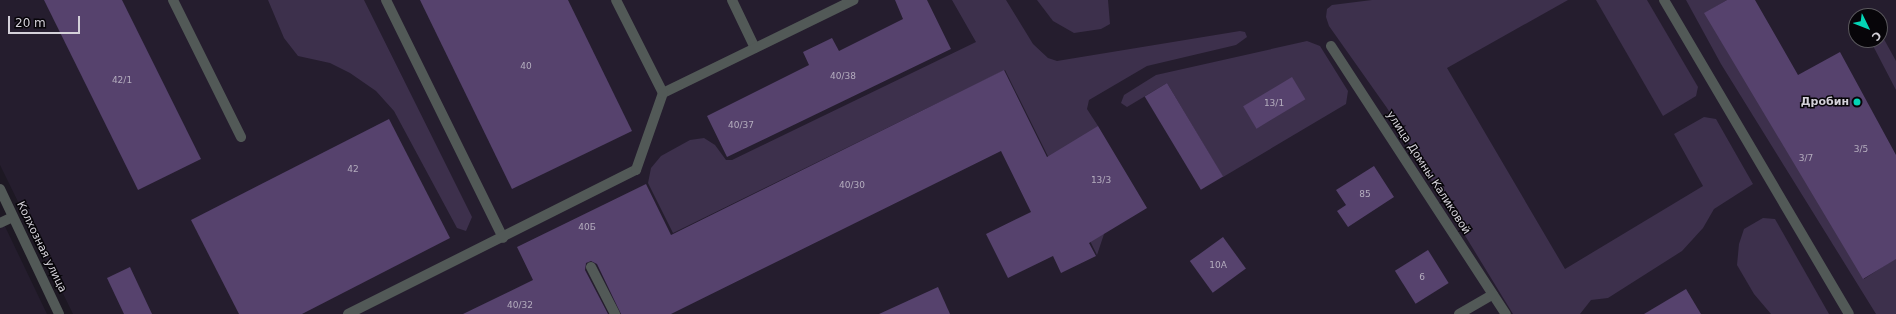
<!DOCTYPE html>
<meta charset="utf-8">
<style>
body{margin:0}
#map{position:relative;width:1896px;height:314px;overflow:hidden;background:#1d1823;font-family:"DejaVu Sans",sans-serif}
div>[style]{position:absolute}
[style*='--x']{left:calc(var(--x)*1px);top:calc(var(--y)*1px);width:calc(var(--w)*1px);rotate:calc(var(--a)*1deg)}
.built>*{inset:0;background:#251d2e}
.green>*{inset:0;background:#3d304c}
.building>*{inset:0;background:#56426d;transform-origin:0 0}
.service>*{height:10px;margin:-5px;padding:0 5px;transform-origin:5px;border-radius:5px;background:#525957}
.minor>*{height:10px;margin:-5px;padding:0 5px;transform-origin:5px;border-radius:5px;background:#525957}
.tertiary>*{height:10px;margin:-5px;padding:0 5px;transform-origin:5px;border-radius:5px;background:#525957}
.dots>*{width:11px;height:11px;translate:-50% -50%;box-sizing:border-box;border:2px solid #070509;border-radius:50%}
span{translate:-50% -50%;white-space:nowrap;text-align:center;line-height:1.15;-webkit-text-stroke:3px #070509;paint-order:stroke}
.number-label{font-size:9px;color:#b4adbe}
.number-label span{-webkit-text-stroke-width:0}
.poi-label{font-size:11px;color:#d4d1d9;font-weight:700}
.right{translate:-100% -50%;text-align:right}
.street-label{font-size:11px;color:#d4d1d9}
.north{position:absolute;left:1848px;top:8px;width:40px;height:40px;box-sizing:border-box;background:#070509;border:1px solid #59575c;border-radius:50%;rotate:133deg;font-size:11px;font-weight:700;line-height:16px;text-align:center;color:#d4d1d9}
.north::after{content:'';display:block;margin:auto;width:14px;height:18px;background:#04d5b6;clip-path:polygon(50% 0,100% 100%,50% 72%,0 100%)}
.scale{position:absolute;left:8px;top:16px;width:72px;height:18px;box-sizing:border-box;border:2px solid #d4d1d9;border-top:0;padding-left:5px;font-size:12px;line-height:14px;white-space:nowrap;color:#d4d1d9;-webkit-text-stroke:3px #070509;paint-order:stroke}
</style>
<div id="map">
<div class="built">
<div style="clip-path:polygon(evenodd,0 0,1896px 0,1896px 314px,73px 314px,0 165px,0 0,1856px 16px,1880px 16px,1880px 40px,1856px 40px,1856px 16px)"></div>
<div style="clip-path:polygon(0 216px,47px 314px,0 314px)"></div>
</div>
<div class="green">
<div style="clip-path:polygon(268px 0,364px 0,472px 217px,466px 231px,457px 228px,394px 111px,376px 91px,350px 73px,330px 63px,298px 56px,284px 38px)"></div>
<div style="clip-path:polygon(952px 0,1006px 0,1033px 44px,1048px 58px,1057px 61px,1240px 31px,1245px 32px,1247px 37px,1236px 45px,1147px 66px,1089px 100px,1087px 109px,1098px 126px,1104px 234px,1097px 255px,1005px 70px,673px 233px,648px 183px,651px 168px,661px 156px,690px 140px,704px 138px,715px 145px,726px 160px,732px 160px,976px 42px)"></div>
<div style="clip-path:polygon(1037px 0,1108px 0,1110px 24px,1101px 29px,1074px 33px,1053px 21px)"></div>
<div style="clip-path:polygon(1372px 0,1568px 0,1447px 68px,1565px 269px,1703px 186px,1674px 134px,1704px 117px,1716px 119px,1753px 184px,1714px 209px,1703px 228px,1682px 251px,1608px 298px,1591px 300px,1580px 314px,1513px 314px,1387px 108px,1329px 26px,1326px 17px,1327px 9px,1332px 5px)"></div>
<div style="clip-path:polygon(1596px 0,1647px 0,1698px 87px,1696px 96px,1663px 116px)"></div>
<div style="clip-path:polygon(1686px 0,1727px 0,1705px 13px,1864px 279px,1896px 258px,1896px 314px,1876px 314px,1721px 64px)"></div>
<div style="clip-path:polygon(1880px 32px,1896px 61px,1896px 90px,1870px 40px,1880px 40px)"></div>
<div style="clip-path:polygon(1307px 41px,1320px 46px,1348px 91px,1346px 104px,1223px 177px,1167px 83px,1127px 107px,1121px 103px,1124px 95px,1156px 75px)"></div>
<div style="clip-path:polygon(1763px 218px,1775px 219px,1829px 314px,1771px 314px,1754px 294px,1737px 265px,1739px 244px,1744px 229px)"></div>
</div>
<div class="building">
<div style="clip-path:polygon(44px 0,122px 0,201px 159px,138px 190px)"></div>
<div style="clip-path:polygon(420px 0,568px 0,632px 131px,512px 189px)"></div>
<div style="clip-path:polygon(895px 0,927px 0,951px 49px,727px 157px,707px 116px,809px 65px,803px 52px,832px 38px,839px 51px,903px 19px)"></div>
<div style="clip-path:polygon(1727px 0,1755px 0,1798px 75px,1840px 52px,1896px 155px,1896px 259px,1863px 279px,1704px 13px)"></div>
<div style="clip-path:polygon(1004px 70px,1047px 157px,1098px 126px,1147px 208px,1089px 243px,1096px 256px,1061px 273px,1053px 256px,1008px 278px,986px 234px,1031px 212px,1001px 151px,671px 314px,621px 314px,597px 264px,591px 261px,586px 263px,585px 270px,608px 314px,463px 314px,533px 280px,517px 247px,646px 184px,671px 235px)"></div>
<div style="left:1292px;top:77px;width:26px;height:57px;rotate:59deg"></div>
<div style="left:1167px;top:83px;width:109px;height:26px;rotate:59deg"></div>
<div style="clip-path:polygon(389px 119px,450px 238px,302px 314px,239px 314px,191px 220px)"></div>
<div style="clip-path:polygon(1374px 166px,1394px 197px,1348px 227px,1337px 211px,1346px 205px,1336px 190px)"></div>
<div style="left:1223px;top:237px;width:39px;height:41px;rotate:54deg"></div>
<div style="left:1428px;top:250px;width:39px;height:39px;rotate:58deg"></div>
<div style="clip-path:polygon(130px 267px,152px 314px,124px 314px,107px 278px)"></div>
<div style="clip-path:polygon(938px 287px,950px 314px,879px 314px)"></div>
<div style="clip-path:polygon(1686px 289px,1701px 314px,1644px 314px)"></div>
</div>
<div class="service">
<div style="--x:173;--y:0;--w:153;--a:63.6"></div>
<div style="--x:386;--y:0;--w:265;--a:63.8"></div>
<div style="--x:732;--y:0;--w:53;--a:64.4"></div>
<div style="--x:1664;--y:0;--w:364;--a:59.5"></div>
<div style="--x:663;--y:93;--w:212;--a:-26"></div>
<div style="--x:0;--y:223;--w:14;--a:-25"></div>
<div style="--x:591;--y:267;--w:53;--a:62.9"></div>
<div style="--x:348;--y:314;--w:322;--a:-26.6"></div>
<div style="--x:636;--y:170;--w:82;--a:-70.7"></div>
<div style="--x:663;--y:93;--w:104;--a:-116.8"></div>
</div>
<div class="minor">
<div style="--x:1331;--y:46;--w:320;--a:56.9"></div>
<div style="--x:1459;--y:314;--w:39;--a:-30"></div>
</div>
<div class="tertiary">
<div style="--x:0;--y:189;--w:138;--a:64.7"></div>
</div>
<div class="dots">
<div style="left:1857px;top:102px;background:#04d5b6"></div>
</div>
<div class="number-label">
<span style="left:526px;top:66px">40</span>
<span style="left:843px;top:76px">40/38</span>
<span style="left:122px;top:80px">42/1</span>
<span style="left:1274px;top:103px">13/1</span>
<span style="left:741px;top:125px">40/37</span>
<span style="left:1861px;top:149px">3/5</span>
<span style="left:1806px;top:158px">3/7</span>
<span style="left:353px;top:169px">42</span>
<span style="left:1101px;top:180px">13/3</span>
<span style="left:852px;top:185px">40/30</span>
<span style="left:1365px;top:194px">85</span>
<span style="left:587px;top:227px">40Б</span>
<span style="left:1218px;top:265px">10А</span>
<span style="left:1422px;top:277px">6</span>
<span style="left:520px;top:305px">40/32</span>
</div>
<div class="poi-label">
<span class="right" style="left:1849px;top:102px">Дробин</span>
</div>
<div class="street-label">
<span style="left:1428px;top:173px;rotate:57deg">улица Домны Каликовой</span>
<span style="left:41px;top:247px;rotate:64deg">Колхозная улица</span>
</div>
<div class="north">С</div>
<div class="scale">20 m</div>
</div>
